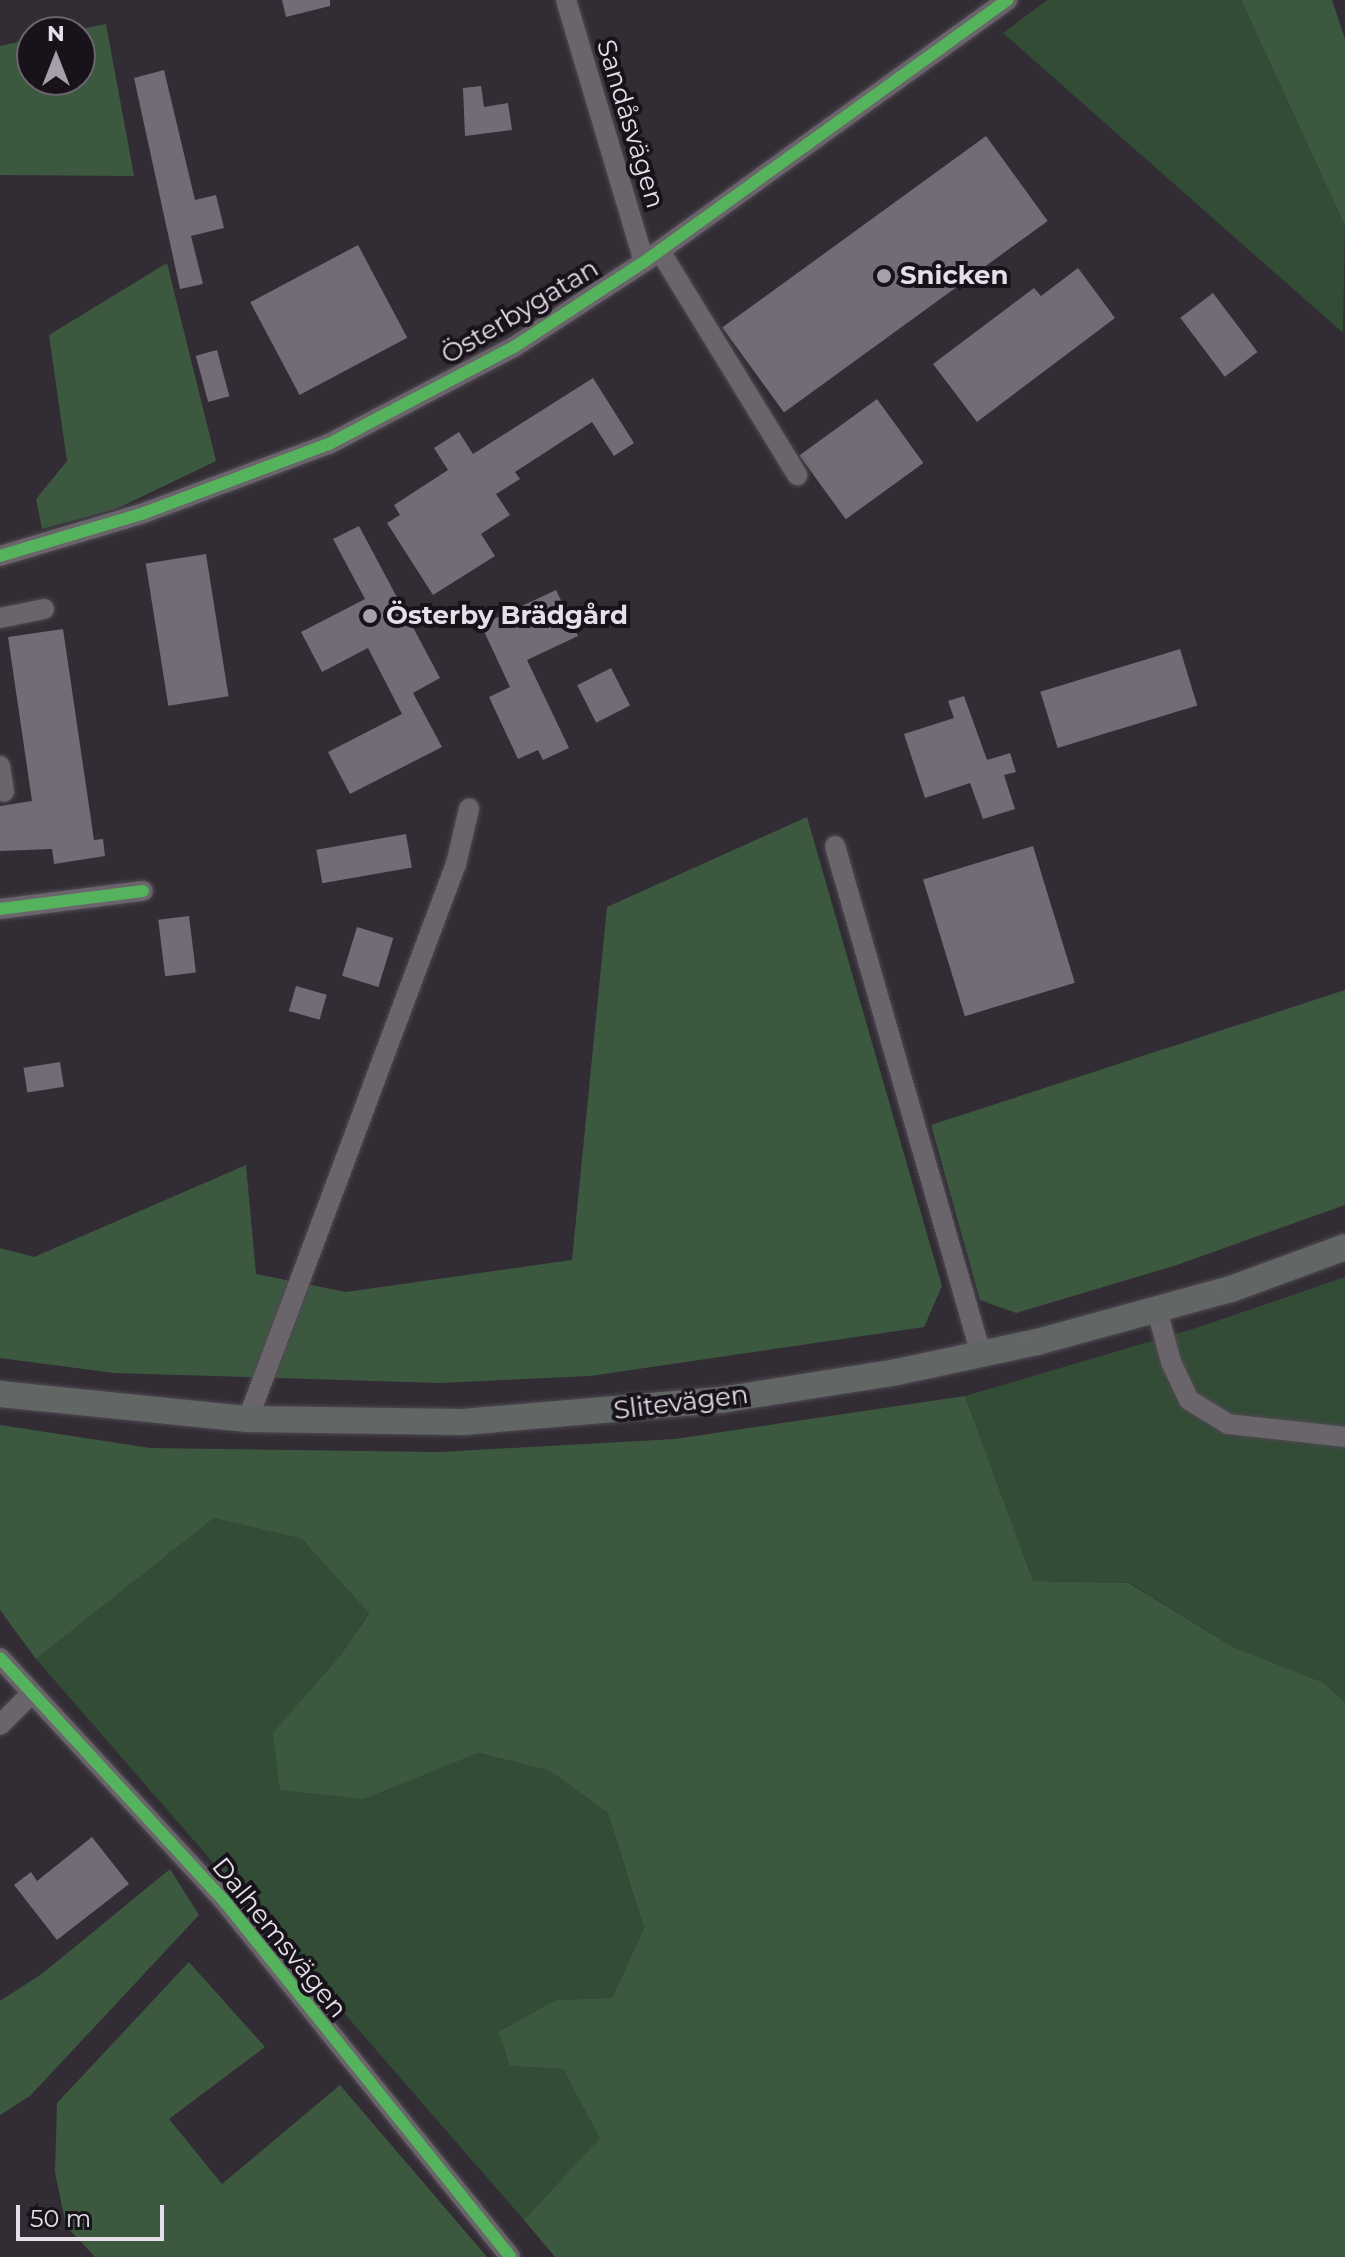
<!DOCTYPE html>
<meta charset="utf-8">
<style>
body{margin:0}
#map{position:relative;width:1345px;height:2257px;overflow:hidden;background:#322c34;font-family:Montserrat,sans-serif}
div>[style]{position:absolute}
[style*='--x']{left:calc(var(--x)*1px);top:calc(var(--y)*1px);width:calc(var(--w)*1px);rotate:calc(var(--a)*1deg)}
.green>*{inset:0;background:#324c36}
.forest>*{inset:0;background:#3c5940}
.building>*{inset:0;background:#736b76;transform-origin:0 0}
.roads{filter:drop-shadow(0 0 2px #4f4951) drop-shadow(0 0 2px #4f4951)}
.minor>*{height:20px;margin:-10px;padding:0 10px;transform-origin:10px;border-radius:10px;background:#69656b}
.major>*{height:26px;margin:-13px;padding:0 13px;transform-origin:13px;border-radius:13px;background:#626665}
.cycleway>*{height:12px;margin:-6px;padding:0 6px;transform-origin:6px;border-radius:6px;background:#56b35d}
.dots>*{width:22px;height:22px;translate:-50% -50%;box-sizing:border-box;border:4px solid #18131a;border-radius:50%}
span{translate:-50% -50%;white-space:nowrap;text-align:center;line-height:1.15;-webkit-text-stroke:8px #18131a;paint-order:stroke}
.street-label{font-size:26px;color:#e6dfe9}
.poi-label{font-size:26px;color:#e6dfe9;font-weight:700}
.left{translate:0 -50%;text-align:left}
.north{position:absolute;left:16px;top:16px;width:80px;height:80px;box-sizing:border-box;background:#18131a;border:2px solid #6a656d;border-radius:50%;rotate:0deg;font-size:22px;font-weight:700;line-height:32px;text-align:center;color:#e6dfe9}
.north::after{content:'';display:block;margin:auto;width:28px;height:36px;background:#a7a0aa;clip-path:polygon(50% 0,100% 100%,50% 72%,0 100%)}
.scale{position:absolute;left:16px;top:2205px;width:148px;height:36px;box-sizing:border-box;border:4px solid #e6dfe9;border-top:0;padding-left:10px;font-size:24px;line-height:28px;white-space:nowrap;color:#e6dfe9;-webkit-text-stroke:6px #18131a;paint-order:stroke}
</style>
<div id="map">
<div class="green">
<div style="clip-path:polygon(1047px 0,1241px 0,1345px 226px,1343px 333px,1003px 33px)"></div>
<div style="clip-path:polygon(1345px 1277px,1345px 1702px,1322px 1682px,1231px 1646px,1130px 1583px,1033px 1581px,965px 1396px,1196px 1328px)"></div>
<div style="clip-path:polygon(214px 1518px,302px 1539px,369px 1612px,340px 1656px,364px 1799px,477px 1753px,550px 1771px,608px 1813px,644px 1928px,612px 1998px,556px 2000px,511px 2066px,563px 2069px,601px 2138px,524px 2220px,36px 1659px)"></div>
</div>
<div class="forest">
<div style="clip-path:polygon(1241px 0,1332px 0,1345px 39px,1345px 226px)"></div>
<div style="clip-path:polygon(106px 24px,134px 176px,0 175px,0 46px,32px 39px,32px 80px,80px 80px,80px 32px,66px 32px)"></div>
<div style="clip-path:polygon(167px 263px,216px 461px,116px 509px,42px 529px,36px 499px,67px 461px,49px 335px)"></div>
<div style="clip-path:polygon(807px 817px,942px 1286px,924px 1327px,590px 1376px,439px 1383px,114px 1373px,0 1358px,0 1248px,34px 1257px,246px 1165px,256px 1274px,346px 1292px,572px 1260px,607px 907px)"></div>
<div style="clip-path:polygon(1345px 990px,1345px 1205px,1177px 1265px,1016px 1313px,980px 1300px,931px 1125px)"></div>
<div style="clip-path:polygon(965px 1396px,1033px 1581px,1129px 1583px,1231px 1646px,1322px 1682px,1345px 1702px,1345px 2257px,555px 2257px,524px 2220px,600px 2138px,563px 2069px,510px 2066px,499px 2032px,556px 2000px,612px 1998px,644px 1928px,608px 1813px,550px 1771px,478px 1753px,364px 1799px,280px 1790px,273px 1733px,340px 1656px,369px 1613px,302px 1539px,214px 1518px,36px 1659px,0 1610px,0 1425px,150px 1448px,439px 1452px,675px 1439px)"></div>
<div style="clip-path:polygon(170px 1869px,199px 1915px,30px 2096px,0 2115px,0 2001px,43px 1973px)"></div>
<div style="clip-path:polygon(189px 1962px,265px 2047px,169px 2119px,222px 2184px,340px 2085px,487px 2257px,95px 2257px,66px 2226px,55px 2172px,57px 2103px)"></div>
</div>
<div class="building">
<div style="clip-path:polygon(282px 0,330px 0,330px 6px,286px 17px)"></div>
<div style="clip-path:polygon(164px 70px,195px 200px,216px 195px,224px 228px,191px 236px,203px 284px,180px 289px,134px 78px)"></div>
<div style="clip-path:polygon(481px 86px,484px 107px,508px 103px,512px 130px,465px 136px,463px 88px)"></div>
<div style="left:986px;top:136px;width:105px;height:326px;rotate:54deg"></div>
<div style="left:358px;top:245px;width:105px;height:122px;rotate:62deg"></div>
<div style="clip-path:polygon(1078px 268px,1115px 318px,977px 422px,933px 364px,1034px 288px,1041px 296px)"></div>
<div style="left:1213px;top:293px;width:74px;height:41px;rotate:53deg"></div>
<div style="left:217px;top:350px;width:48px;height:22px;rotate:75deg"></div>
<div style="clip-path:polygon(593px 378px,634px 443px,614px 456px,592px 422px,515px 472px,520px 479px,496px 494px,510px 515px,481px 534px,495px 556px,433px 595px,387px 523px,400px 515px,394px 505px,448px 470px,434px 448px,459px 432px,473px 454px)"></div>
<div style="left:877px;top:399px;width:79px;height:96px;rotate:54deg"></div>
<div style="clip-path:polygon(359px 526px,440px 678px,413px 693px,442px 747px,350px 794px,328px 752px,402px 714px,368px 648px,322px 672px,301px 632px,365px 599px,333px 539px)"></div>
<div style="left:206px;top:554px;width:144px;height:61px;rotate:81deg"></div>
<div style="clip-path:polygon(556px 590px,578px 636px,527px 660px,569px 748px,543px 760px,538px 750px,518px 759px,489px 697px,510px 687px,481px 625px)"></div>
<div style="clip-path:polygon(63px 629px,94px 840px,103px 839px,105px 856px,54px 864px,52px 849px,0 851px,0 806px,32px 801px,8px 637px)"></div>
<div style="left:1180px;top:649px;width:59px;height:146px;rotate:73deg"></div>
<div style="left:611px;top:668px;width:42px;height:38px;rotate:63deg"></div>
<div style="clip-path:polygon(964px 696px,987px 760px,1010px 753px,1016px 772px,1004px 775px,1015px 809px,983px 819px,970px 783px,925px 798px,904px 734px,954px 718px,948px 701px)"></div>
<div style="left:406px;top:834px;width:34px;height:91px;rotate:80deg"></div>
<div style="left:1033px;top:846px;width:143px;height:115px;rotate:73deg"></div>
<div style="left:189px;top:916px;width:57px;height:31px;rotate:83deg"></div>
<div style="left:357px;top:927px;width:38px;height:51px;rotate:17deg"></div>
<div style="left:296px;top:986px;width:32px;height:26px;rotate:16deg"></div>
<div style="left:60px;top:1062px;width:25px;height:37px;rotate:81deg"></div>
<div style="clip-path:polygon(92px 1837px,129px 1884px,57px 1940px,14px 1885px,31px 1872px,37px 1881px)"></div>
</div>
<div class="roads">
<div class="minor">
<div style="--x:566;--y:0;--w:273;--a:73.4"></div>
<div style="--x:660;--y:251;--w:263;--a:58.5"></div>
<div style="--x:0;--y:556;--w:150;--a:-16.6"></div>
<div style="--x:144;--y:513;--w:197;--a:-20.5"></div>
<div style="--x:329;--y:444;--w:209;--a:-27.7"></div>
<div style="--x:514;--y:347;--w:155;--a:-33.2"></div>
<div style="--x:644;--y:262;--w:448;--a:-35.8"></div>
<div style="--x:0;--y:618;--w:45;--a:-11.6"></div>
<div style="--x:0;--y:766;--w:26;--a:81"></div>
<div style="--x:835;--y:846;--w:529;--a:73.97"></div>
<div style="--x:0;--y:909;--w:144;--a:-7.2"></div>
<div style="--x:1157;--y:1310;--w:54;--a:74.9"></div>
<div style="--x:1171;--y:1362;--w:42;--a:64.7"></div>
<div style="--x:1189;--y:1400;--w:46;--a:31.6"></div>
<div style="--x:1228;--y:1424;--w:118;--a:6.3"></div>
<div style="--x:248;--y:1419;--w:593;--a:-69.46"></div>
<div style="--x:456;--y:864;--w:57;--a:-76.7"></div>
<div style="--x:0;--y:1658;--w:332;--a:47.3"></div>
<div style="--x:225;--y:1902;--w:455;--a:51.2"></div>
<div style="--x:0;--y:1725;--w:45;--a:-45"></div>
</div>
<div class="major">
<div style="--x:0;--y:1394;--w:249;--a:5.8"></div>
<div style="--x:248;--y:1419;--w:215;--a:0.8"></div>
<div style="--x:463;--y:1422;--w:259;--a:-4.9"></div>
<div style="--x:721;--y:1400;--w:178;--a:-9"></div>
<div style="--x:897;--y:1372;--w:143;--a:-12.1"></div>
<div style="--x:1037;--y:1342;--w:201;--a:-15.3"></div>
<div style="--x:1231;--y:1289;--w:121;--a:-20.2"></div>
</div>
</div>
<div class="cycleway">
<div style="--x:0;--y:556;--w:150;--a:-16.6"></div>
<div style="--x:144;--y:513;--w:197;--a:-20.5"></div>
<div style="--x:329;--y:444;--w:209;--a:-27.7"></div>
<div style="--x:514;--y:347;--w:155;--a:-33.2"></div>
<div style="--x:644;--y:262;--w:448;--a:-35.8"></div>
<div style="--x:0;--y:909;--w:144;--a:-7.2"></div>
<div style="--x:0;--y:1658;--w:332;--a:47.3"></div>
<div style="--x:225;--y:1902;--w:455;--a:51.2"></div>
</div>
<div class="dots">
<div style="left:884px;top:276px;background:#a7a0aa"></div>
<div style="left:370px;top:616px;background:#a7a0aa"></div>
</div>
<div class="street-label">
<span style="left:630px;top:124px;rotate:73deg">Sandåsvägen</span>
<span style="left:520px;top:312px;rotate:-31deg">Österbygatan</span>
<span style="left:681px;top:1403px;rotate:-7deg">Slitevägen</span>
<span style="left:279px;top:1938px;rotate:51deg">Dalhemsvägen</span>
</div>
<div class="poi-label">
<span class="left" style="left:900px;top:276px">Snicken</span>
<span class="left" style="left:386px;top:616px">Österby Brädgård</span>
</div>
<div class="north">N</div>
<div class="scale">50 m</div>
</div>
